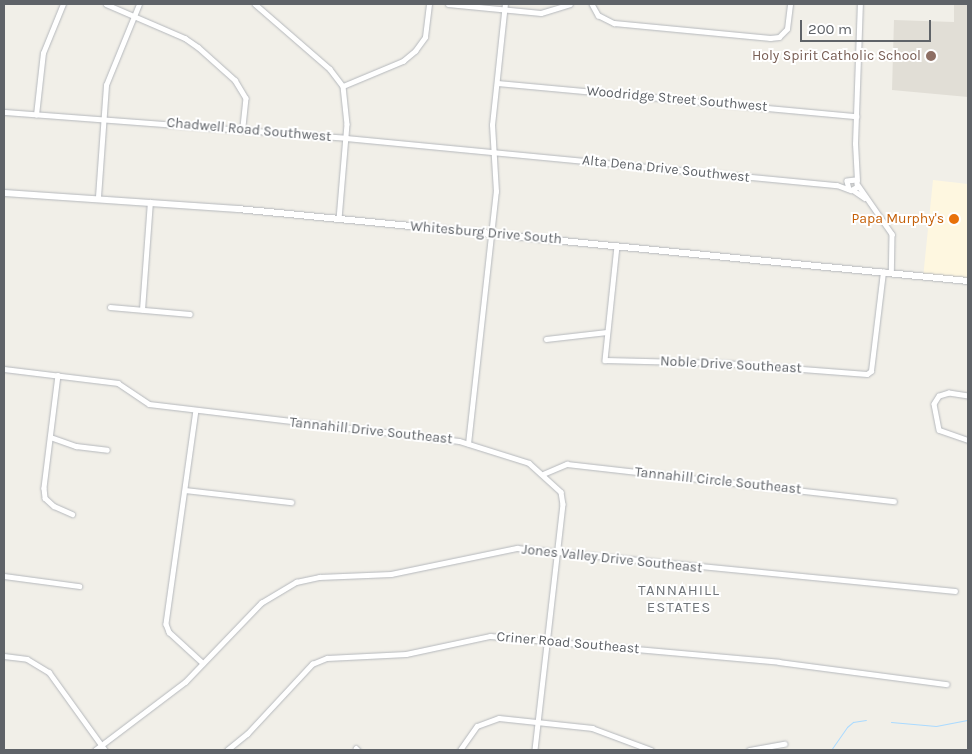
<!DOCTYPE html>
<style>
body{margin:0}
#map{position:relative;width:972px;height:754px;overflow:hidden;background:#f1efe8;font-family:Karla,sans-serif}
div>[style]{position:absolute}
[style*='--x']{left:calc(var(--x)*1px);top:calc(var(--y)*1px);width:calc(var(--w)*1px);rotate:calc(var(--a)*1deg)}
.commercial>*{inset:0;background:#fef7e0}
.education>*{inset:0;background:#e1ded6}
.stream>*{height:1px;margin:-0.5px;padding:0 0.5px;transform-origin:0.5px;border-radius:0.5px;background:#aadaff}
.roads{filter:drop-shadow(0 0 1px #b5b8bc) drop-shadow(0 0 1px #b5b8bc)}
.minor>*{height:4.5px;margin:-2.25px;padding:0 2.25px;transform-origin:2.25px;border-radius:2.25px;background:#fff}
.secondary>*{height:6px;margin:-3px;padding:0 3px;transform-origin:3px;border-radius:3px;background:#fff}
.dots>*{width:14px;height:14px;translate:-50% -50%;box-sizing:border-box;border:2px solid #fff;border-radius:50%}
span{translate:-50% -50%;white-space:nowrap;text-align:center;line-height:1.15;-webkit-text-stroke:4px #fff;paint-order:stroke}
.education-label{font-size:14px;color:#785e54}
.right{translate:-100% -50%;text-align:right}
.street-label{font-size:14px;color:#5f6368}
.food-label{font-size:14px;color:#c56008}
.neighbourhood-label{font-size:15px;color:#70757a;letter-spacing:1px}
.frame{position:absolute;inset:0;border:5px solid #5f6368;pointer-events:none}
.scale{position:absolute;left:800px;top:20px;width:131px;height:22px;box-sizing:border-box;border:2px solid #5f6368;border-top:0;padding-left:6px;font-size:15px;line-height:18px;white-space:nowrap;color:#5f6368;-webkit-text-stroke:4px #fff;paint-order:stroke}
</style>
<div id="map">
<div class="commercial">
<div style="clip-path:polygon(933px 180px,968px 184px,968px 284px,923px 278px)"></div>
</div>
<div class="education">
<div style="clip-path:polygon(954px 4px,968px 4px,968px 97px,892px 90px,894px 20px,954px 22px)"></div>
</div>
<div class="stream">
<div style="--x:891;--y:722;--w:45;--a:5.1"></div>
<div style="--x:936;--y:726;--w:33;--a:-11"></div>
<div style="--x:831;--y:750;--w:28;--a:-55"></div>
<div style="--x:847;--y:727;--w:8;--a:-40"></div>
<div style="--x:853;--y:722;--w:13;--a:-9"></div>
</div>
<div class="roads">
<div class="minor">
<div style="--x:106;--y:4;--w:86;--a:23.3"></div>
<div style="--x:185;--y:38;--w:16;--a:35"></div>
<div style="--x:198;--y:47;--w:50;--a:41.7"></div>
<div style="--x:235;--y:80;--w:21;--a:59"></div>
<div style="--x:246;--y:98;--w:31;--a:96"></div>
<div style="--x:255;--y:4;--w:99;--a:40.9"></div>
<div style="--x:330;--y:69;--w:21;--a:53"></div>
<div style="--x:343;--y:86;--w:38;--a:84"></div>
<div style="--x:347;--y:124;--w:95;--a:94.8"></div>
<div style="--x:448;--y:4;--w:93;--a:5.5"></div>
<div style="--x:541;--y:13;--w:30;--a:-17"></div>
<div style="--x:592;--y:4;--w:13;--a:61"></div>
<div style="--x:598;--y:15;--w:18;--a:27"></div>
<div style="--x:614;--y:23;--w:157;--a:5.5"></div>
<div style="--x:770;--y:38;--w:9;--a:-6"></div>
<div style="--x:779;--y:37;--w:11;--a:-45"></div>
<div style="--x:787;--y:29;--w:25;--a:-83"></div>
<div style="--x:497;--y:83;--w:361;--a:5.3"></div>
<div style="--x:343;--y:86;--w:65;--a:-22.6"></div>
<div style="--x:403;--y:61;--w:16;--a:-40"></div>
<div style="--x:415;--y:51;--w:17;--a:-54"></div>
<div style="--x:425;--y:37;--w:33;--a:-83"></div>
<div style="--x:4;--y:112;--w:343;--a:4.3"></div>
<div style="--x:346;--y:138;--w:493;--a:5.5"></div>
<div style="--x:837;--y:185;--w:15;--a:20"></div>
<div style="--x:851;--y:190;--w:7;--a:-27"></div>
<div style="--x:857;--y:187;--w:7;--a:-98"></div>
<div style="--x:856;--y:180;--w:9;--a:174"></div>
<div style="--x:847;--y:181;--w:8;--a:76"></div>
<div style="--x:36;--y:115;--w:62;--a:-83.6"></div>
<div style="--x:43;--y:53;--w:53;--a:-67.8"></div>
<div style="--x:857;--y:181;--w:37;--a:-93"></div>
<div style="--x:855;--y:144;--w:140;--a:-88"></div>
<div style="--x:858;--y:185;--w:60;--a:55.2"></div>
<div style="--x:892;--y:234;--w:39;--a:91"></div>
<div style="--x:853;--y:190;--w:14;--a:34"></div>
<div style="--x:98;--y:197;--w:112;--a:-85.9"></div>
<div style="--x:106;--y:85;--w:87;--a:-67.8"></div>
<div style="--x:617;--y:246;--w:115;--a:96"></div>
<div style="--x:605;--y:360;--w:119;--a:1.4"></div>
<div style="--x:724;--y:363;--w:143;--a:4.4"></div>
<div style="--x:867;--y:374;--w:5;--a:-37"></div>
<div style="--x:871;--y:371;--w:100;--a:-83.1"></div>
<div style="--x:110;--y:307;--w:80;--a:5"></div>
<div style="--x:142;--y:310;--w:108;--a:-85.8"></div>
<div style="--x:546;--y:339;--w:61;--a:-6.5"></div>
<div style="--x:4;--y:369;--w:115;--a:7"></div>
<div style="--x:118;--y:383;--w:37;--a:34"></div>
<div style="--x:149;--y:404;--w:312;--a:6.8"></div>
<div style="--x:459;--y:441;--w:73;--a:17.4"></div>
<div style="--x:529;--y:463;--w:43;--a:42.2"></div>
<div style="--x:561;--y:492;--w:12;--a:81"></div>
<div style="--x:563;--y:504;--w:248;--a:96.5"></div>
<div style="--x:58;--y:375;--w:114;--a:97.1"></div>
<div style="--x:44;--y:488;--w:10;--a:84"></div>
<div style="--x:45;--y:498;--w:12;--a:42"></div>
<div style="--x:54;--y:506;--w:20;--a:24"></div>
<div style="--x:968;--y:396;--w:19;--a:-171"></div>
<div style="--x:949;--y:393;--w:10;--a:163"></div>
<div style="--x:939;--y:396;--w:9;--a:122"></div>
<div style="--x:934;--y:404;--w:26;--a:79"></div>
<div style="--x:939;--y:430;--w:31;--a:19"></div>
<div style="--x:196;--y:410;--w:216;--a:98"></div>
<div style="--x:166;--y:624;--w:9;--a:69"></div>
<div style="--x:169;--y:632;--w:46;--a:42.4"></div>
<div style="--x:50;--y:437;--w:28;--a:19"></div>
<div style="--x:76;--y:446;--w:31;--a:7"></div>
<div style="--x:468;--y:444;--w:254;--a:-83.7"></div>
<div style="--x:496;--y:192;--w:67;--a:-93.4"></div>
<div style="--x:492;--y:125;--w:122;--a:-83.9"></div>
<div style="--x:543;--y:474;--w:26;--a:-23"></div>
<div style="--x:567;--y:464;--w:329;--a:6.5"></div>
<div style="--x:185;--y:490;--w:107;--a:6.5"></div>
<div style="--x:4;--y:576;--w:76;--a:7.6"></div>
<div style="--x:4;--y:656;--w:23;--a:7"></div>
<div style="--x:27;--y:659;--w:26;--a:31"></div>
<div style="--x:49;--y:672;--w:96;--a:54.3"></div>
<div style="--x:356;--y:748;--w:3;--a:45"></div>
<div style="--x:95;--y:750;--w:113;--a:-37.1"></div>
<div style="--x:185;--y:682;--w:110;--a:-46.1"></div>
<div style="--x:261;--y:603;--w:41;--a:-31"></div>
<div style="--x:296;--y:582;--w:24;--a:-12"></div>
<div style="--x:319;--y:577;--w:72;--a:-2.4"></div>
<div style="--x:391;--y:574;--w:129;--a:-11.7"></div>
<div style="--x:517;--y:548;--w:440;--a:5.6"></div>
<div style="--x:227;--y:750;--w:26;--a:-39"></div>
<div style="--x:247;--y:734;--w:96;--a:-47.1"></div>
<div style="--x:312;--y:664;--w:16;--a:-22"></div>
<div style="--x:327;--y:658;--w:79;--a:-2.9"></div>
<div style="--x:406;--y:654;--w:86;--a:-12.1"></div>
<div style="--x:490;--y:636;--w:290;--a:5.1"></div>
<div style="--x:779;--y:662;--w:169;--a:7.5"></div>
<div style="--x:460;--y:750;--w:29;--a:-55"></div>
<div style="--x:477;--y:726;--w:23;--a:-20"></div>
<div style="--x:499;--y:718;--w:94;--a:6.1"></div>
<div style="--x:592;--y:728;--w:63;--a:20.4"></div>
<div style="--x:749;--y:750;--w:36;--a:-10"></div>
</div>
<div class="secondary">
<div style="--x:4;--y:193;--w:235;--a:3.9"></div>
<div style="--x:238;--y:209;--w:734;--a:5.63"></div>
</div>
</div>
<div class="dots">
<div style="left:931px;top:56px;background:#8d6e63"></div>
<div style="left:954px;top:219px;background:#e8710a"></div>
</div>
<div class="education-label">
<span class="right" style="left:921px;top:56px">Holy Spirit Catholic School</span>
</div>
<div class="street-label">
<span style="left:677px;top:99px;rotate:5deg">Woodridge Street Southwest</span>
<span style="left:249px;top:130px;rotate:5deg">Chadwell Road Southwest</span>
<span style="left:666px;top:169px;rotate:6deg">Alta Dena Drive Southwest</span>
<span style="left:486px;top:233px;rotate:5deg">Whitesburg Drive South</span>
<span style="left:731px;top:365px;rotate:3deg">Noble Drive Southeast</span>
<span style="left:371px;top:431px;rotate:6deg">Tannahill Drive Southeast</span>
<span style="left:718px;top:481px;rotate:6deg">Tannahill Circle Southeast</span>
<span style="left:612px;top:559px;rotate:6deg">Jones Valley Drive Southeast</span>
<span style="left:568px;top:643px;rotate:5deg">Criner Road Southeast</span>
</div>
<div class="food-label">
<span class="right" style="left:944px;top:219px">Papa Murphy's</span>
</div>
<div class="neighbourhood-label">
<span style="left:679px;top:599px">TANNAHILL<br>ESTATES</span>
</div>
<div class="frame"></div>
<div class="scale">200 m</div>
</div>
